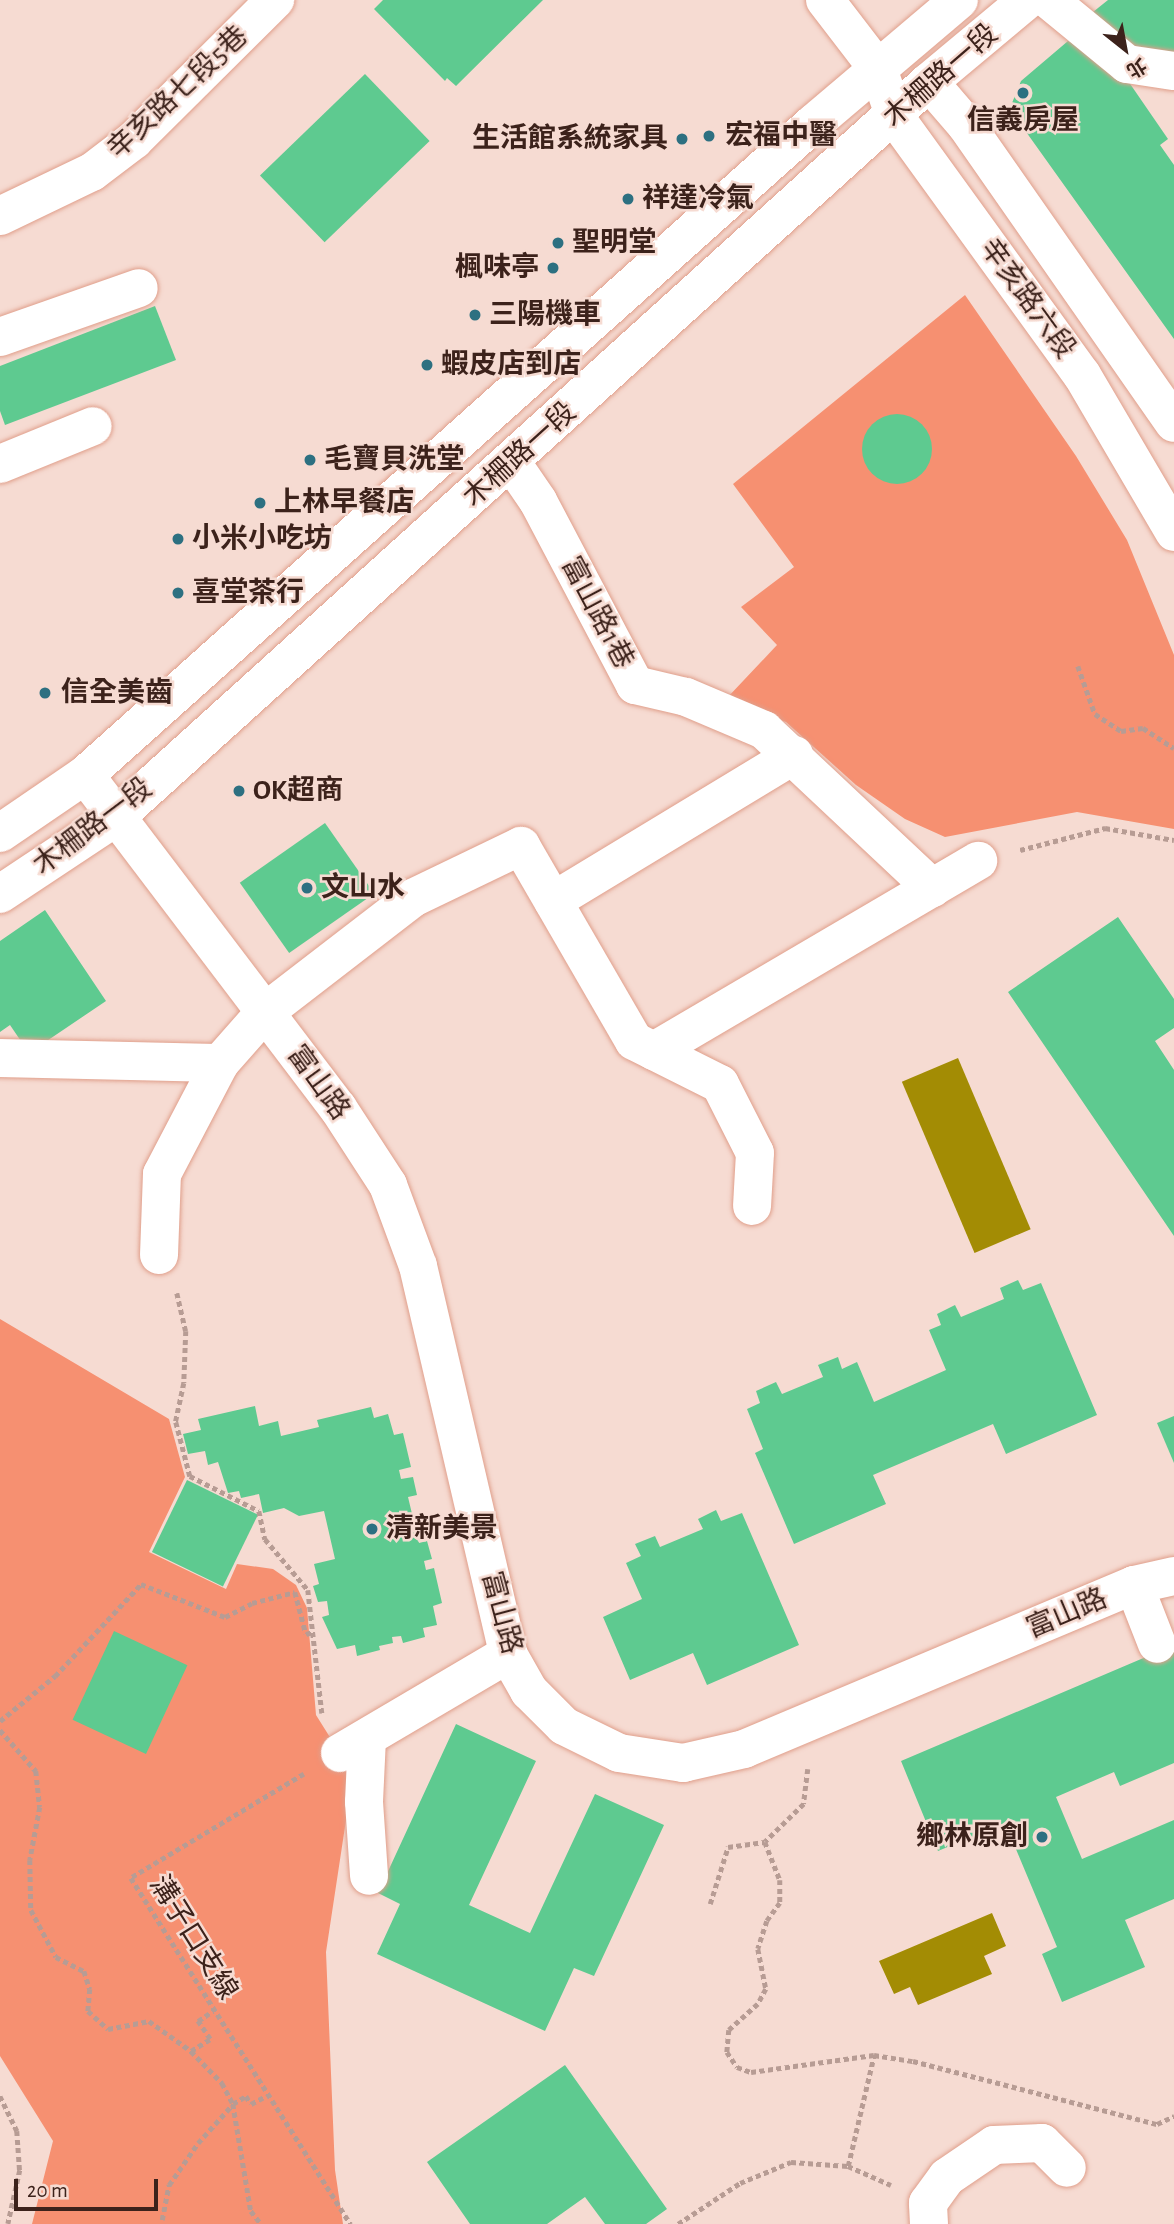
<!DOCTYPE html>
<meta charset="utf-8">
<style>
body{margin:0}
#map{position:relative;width:1174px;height:2224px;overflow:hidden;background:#f6dbd2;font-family:"Alegreya Sans","Noto Sans TC",sans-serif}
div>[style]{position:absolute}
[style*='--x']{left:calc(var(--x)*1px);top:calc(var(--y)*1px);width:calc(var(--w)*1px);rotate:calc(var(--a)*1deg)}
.forest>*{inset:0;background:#f69071}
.water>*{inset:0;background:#a38c04;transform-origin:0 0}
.building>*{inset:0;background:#5eca90;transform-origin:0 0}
.round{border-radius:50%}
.path>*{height:4.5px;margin-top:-2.25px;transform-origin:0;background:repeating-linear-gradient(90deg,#b79c94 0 5px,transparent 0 8.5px)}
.roads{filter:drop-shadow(0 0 2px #e09f8b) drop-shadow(0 0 2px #e09f8b)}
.minor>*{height:38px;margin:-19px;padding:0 19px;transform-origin:19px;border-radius:19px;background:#fff}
.major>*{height:38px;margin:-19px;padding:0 19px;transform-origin:19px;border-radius:19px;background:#fff}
.dots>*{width:19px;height:19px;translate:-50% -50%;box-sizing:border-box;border:4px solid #f6dbd2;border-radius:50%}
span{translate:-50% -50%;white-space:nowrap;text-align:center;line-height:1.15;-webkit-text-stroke:5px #f6dbd2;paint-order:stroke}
.street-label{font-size:28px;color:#3c221b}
.poi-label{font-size:28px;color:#3c221b;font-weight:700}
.left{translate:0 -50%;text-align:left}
.right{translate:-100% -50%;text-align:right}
.north{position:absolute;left:1090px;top:14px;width:70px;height:70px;-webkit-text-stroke:5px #f6dbd2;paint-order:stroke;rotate:149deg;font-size:19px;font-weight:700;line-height:28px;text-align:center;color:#3c221b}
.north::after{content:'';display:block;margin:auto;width:24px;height:32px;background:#3c221b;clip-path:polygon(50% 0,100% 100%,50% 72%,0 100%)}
.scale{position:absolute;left:14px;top:2179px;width:144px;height:32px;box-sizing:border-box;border:4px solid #3c221b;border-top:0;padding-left:9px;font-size:21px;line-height:24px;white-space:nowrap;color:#3c221b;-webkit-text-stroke:5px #f6dbd2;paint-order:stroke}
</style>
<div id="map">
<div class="forest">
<div style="clip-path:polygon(965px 295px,1076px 456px,1127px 540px,1174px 655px,1174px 829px,1077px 812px,945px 837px,905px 819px,856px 785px,786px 722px,727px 698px,777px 645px,741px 607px,794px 567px,733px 484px)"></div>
<div style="clip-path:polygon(0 1319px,169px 1419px,185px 1477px,149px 1552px,226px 1589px,237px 1564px,273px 1569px,296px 1585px,307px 1608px,316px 1715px,353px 1774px,326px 1952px,335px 2170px,343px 2224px,32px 2224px,53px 2141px,0 2056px)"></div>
</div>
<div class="water">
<div style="left:958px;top:1058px;width:186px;height:61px;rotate:67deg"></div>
<div style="clip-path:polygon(992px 1913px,1006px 1946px,984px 1956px,992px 1974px,918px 2005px,910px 1987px,894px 1994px,879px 1961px)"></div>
</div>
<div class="building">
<div style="clip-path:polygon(383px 0,543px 0,456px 86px,447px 78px,445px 81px,374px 9px)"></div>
<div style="clip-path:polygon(1108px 0,1174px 0,1174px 62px,1131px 57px,1093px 12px)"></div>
<div style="clip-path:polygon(1068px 41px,1113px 59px,1168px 139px,1160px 145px,1174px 165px,1174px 339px,1019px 122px,1012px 103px,1021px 81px)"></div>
<div style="left:365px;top:74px;width:93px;height:146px;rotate:46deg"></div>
<div style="clip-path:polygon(155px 306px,176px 360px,5px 425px,0 411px,0 366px)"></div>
<div class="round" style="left:862px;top:414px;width:70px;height:70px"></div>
<div style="left:325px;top:823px;width:86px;height:104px;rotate:55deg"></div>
<div style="clip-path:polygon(45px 910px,106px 1001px,29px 1053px,10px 1025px,0 1032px,0 941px)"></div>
<div style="clip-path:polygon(1118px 917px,1174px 999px,1174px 1028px,1155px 1041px,1174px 1070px,1174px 1236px,1008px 992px)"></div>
<div style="clip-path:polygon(1018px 1280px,1023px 1290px,1041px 1283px,1097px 1415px,1006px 1454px,993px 1424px,873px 1475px,886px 1504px,794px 1544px,755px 1453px,763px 1449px,747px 1409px,760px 1403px,756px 1391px,776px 1382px,782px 1394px,823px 1377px,818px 1365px,838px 1357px,842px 1369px,857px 1362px,874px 1402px,946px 1370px,929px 1330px,941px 1325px,937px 1314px,955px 1305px,961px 1317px,1004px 1299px,1000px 1288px)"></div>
<div style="clip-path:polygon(255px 1406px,259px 1426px,278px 1421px,281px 1436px,319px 1427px,317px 1420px,371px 1407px,374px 1418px,388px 1414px,394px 1435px,403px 1433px,411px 1467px,399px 1470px,401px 1479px,413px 1477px,417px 1495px,408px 1497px,419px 1543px,427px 1541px,432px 1559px,424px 1561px,426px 1570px,434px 1568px,442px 1603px,433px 1606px,437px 1625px,423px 1628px,425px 1637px,403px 1643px,401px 1636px,392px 1637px,393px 1643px,379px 1646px,380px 1650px,357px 1656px,355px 1645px,337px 1649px,322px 1617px,329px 1615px,327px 1601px,318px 1602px,313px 1586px,319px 1584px,314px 1564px,335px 1559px,324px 1511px,299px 1516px,284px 1508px,263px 1513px,259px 1494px,241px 1498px,239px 1491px,228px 1493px,218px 1462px,208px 1465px,205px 1451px,188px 1454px,183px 1434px,201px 1430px,198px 1419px)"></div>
<div style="clip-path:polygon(1174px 1416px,1174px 1463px,1157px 1423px)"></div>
<div style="left:187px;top:1480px;width:79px;height:80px;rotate:26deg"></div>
<div style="clip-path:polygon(716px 1510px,721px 1521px,742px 1513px,799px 1645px,707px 1685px,693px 1653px,630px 1680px,603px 1617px,642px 1599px,626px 1563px,641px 1556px,635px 1544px,655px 1536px,660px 1547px,703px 1529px,698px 1519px)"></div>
<div style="left:114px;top:1631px;width:81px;height:98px;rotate:25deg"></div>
<div style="clip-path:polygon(1174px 1645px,1174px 1763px,1120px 1786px,1114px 1772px,1056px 1797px,1082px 1859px,1174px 1820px,1174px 1899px,1125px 1920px,1145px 1967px,1062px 2002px,1042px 1954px,1057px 1947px,1005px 1823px,938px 1851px,901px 1761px)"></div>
<div style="clip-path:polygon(456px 1724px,536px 1761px,469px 1905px,530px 1933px,595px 1794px,664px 1825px,594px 1976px,574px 1968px,545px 2031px,377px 1954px,400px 1904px,378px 1893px)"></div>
<div style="clip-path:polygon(565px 2065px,667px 2209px,646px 2224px,605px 2224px,585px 2197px,547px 2224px,470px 2224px,427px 2162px)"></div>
</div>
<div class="path">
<div style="--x:1078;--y:666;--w:51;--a:70.5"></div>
<div style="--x:1095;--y:714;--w:31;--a:33"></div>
<div style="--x:1121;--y:731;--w:22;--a:-8"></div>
<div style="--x:1143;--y:728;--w:37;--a:33"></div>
<div style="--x:1020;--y:850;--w:88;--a:-14.5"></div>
<div style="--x:1105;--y:828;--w:70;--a:9.9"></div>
<div style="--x:177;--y:1293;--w:39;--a:77"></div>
<div style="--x:186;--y:1331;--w:52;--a:92.2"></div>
<div style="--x:184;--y:1383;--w:40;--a:102"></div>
<div style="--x:176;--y:1422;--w:56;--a:75.5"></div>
<div style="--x:190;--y:1476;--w:77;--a:26.9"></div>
<div style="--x:259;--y:1511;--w:29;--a:78"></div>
<div style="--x:265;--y:1539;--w:67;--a:49.9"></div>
<div style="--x:308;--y:1590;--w:124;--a:83.5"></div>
<div style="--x:0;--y:1721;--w:71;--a:-39.3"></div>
<div style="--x:55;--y:1676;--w:126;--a:-46.9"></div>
<div style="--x:141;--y:1584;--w:90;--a:21.4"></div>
<div style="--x:225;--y:1617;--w:30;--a:-27"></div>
<div style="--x:252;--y:1603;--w:44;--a:-14.3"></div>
<div style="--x:295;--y:1592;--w:43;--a:75.3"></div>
<div style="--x:306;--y:1634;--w:7;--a:-16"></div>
<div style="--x:0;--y:1730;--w:55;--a:48.7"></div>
<div style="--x:36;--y:1771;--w:36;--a:84"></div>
<div style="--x:40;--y:1807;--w:54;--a:100.7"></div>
<div style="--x:30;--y:1860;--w:50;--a:88.9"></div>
<div style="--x:31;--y:1910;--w:53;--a:62"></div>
<div style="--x:56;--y:1957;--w:31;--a:27"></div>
<div style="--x:84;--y:1971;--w:19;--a:72"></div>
<div style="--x:90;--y:1989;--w:22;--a:95"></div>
<div style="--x:88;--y:2011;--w:27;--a:42"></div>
<div style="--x:108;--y:2029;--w:42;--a:-11"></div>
<div style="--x:149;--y:2021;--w:52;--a:35.5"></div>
<div style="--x:191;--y:2051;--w:45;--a:45.9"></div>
<div style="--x:222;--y:2083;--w:24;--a:62"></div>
<div style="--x:233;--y:2104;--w:109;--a:80.5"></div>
<div style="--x:251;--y:2211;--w:16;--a:52"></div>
<div style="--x:808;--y:1769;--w:35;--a:97"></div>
<div style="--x:804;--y:1804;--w:54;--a:135.7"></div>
<div style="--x:765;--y:1842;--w:41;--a:68.5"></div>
<div style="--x:780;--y:1880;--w:23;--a:90"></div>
<div style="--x:780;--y:1903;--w:22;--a:126"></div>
<div style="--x:767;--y:1921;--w:29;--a:108"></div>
<div style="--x:758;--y:1949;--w:41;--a:78.7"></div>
<div style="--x:766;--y:1989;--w:17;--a:118"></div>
<div style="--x:758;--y:2004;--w:39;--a:138"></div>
<div style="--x:729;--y:2030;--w:22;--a:95"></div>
<div style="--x:727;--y:2052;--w:18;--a:56"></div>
<div style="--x:737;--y:2067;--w:15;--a:20"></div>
<div style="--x:751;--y:2072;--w:124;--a:-7.9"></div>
<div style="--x:304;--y:1774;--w:202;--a:149"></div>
<div style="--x:131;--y:1878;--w:410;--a:57.6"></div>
<div style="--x:710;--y:1904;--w:60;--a:-72.5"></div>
<div style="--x:728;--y:1847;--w:37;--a:-8"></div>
<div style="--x:191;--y:2051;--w:22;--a:-32"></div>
<div style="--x:210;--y:2039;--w:22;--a:-124"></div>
<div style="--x:198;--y:2021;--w:18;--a:-34"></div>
<div style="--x:0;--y:2096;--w:39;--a:64"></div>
<div style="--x:17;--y:2131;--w:39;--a:86"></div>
<div style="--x:20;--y:2170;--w:55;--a:102.5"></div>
<div style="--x:848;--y:2166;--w:114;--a:-76.8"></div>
<div style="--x:874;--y:2055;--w:39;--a:9"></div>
<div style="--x:913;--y:2061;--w:252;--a:14.5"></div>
<div style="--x:1157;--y:2124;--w:19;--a:-25"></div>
<div style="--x:162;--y:2220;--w:36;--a:-79"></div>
<div style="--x:169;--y:2185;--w:51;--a:-55.4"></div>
<div style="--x:198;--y:2143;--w:52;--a:-48.1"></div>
<div style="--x:233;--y:2104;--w:15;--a:-32"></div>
<div style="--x:246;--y:2096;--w:9;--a:58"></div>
<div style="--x:251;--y:2104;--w:17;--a:-28"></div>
<div style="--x:678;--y:2224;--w:74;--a:-33.5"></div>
<div style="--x:740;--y:2183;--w:55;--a:-22.4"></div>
<div style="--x:791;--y:2162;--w:57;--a:4"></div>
<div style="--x:848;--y:2166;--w:47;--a:23.8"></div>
</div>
<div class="roads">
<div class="minor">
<div style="--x:1049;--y:0;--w:101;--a:39.4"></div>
<div style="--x:1127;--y:64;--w:48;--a:8.5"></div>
<div style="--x:0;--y:216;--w:102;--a:-25.6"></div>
<div style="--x:92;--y:172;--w:53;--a:-37.3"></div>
<div style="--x:134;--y:140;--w:199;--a:-44.8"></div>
<div style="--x:0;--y:337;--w:147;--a:-19.4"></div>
<div style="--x:512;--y:463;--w:46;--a:55.6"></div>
<div style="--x:538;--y:501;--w:208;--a:62.2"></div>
<div style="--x:635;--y:685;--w:52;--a:13.2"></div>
<div style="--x:686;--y:697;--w:85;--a:22.9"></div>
<div style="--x:764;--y:730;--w:231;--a:43.2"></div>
<div style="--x:0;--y:464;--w:100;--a:-22.2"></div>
<div style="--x:85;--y:775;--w:418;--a:52.8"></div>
<div style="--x:338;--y:1108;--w:92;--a:57"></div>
<div style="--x:388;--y:1185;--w:86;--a:69.7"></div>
<div style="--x:418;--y:1266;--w:398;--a:76.9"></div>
<div style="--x:508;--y:1654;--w:43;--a:60.4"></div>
<div style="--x:529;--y:1691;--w:49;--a:45"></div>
<div style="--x:564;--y:1726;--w:61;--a:26.1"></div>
<div style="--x:619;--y:1753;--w:65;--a:8.9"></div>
<div style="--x:683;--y:1763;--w:63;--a:-12.9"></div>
<div style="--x:744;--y:1749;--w:423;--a:-22.8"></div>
<div style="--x:1134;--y:1585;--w:41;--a:-12.7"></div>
<div style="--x:553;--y:901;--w:282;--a:-31.2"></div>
<div style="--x:654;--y:1051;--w:376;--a:-30.4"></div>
<div style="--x:0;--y:1058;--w:220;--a:1.3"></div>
<div style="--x:159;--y:1255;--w:81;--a:-87.9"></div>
<div style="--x:162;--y:1174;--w:125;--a:-62.4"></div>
<div style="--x:220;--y:1063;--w:68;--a:-48.6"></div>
<div style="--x:265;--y:1012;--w:187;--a:-37.6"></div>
<div style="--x:413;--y:898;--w:120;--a:-25.7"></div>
<div style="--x:521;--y:846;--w:225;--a:59.9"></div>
<div style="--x:634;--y:1041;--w:96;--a:26.6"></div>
<div style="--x:720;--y:1084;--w:77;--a:63.1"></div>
<div style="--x:755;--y:1153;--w:53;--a:93.2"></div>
<div style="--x:1134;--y:1585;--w:63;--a:68.7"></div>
<div style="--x:367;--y:1738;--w:64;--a:92.7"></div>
<div style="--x:364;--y:1802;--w:74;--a:86.1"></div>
<div style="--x:340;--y:1753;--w:195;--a:-30.5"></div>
<div style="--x:929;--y:2224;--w:21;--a:-93"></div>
<div style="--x:928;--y:2203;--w:32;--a:-54"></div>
<div style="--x:947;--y:2177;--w:57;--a:-34.2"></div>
<div style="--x:994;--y:2145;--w:48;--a:-2.4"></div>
<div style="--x:1042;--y:2143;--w:35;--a:45"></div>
</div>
<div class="major">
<div style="--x:825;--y:0;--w:87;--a:52.5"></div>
<div style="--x:878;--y:69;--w:51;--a:70.5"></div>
<div style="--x:895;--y:117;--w:319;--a:54.1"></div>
<div style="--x:1082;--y:375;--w:182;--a:59.6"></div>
<div style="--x:929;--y:82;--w:57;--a:49.3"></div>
<div style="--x:966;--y:125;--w:363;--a:55.1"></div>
<div style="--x:0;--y:833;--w:103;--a:-34.3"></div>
<div style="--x:85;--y:775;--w:978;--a:-41.81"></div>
<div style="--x:814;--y:123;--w:190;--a:-40.3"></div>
<div style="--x:0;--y:894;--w:139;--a:-33.6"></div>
<div style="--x:116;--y:817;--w:1096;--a:-42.12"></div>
<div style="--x:929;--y:82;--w:128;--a:-39.9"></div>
</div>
</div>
<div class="dots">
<div style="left:1023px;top:93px;background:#2d7081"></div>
<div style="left:709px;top:136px;background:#2d7081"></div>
<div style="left:682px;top:139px;background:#2d7081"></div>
<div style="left:628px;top:199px;background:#2d7081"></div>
<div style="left:558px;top:243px;background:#2d7081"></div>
<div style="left:553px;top:268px;background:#2d7081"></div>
<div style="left:475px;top:315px;background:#2d7081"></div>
<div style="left:427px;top:365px;background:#2d7081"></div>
<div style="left:310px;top:460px;background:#2d7081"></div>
<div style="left:260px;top:503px;background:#2d7081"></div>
<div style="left:178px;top:539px;background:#2d7081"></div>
<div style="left:178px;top:593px;background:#2d7081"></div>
<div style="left:45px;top:693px;background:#2d7081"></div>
<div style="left:239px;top:791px;background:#2d7081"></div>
<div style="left:307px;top:888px;background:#2d7081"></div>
<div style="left:372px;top:1529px;background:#2d7081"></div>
<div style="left:1042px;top:1837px;background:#2d7081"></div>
</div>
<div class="street-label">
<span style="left:941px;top:76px;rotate:-41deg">木柵路一段</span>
<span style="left:178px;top:93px;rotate:-43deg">辛亥路七段5巷</span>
<span style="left:1027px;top:299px;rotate:54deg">辛亥路六段</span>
<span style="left:520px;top:455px;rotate:-42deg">木柵路一段</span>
<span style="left:597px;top:613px;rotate:62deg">富山路1巷</span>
<span style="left:93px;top:827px;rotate:-37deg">木柵路一段</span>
<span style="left:318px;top:1083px;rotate:54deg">富山路</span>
<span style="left:501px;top:1613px;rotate:75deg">富山路</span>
<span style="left:1067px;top:1614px;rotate:-23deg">富山路</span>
<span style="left:193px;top:1938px;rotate:58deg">溝子口支線</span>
</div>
<div class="poi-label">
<span style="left:1023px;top:121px">信義房屋</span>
<span class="left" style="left:725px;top:136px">宏福中醫</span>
<span class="right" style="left:668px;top:139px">生活館系統家具</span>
<span class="left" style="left:642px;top:199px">祥達冷氣</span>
<span class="left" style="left:572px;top:243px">聖明堂</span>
<span class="right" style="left:539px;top:268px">楓味亭</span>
<span class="left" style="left:489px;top:315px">三陽機車</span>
<span class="left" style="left:441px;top:365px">蝦皮店到店</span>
<span class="left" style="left:324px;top:460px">毛寶貝洗堂</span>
<span class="left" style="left:274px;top:503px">上林早餐店</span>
<span class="left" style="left:192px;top:539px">小米小吃坊</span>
<span class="left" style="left:192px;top:593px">喜堂茶行</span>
<span class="left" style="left:61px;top:693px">信全美齒</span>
<span class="left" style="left:253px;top:791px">OK超商</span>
<span class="left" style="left:321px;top:888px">文山水</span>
<span class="left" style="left:386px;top:1529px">清新美景</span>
<span class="right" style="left:1028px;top:1837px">鄉林原創</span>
</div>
<div class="north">北</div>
<div class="scale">20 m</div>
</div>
